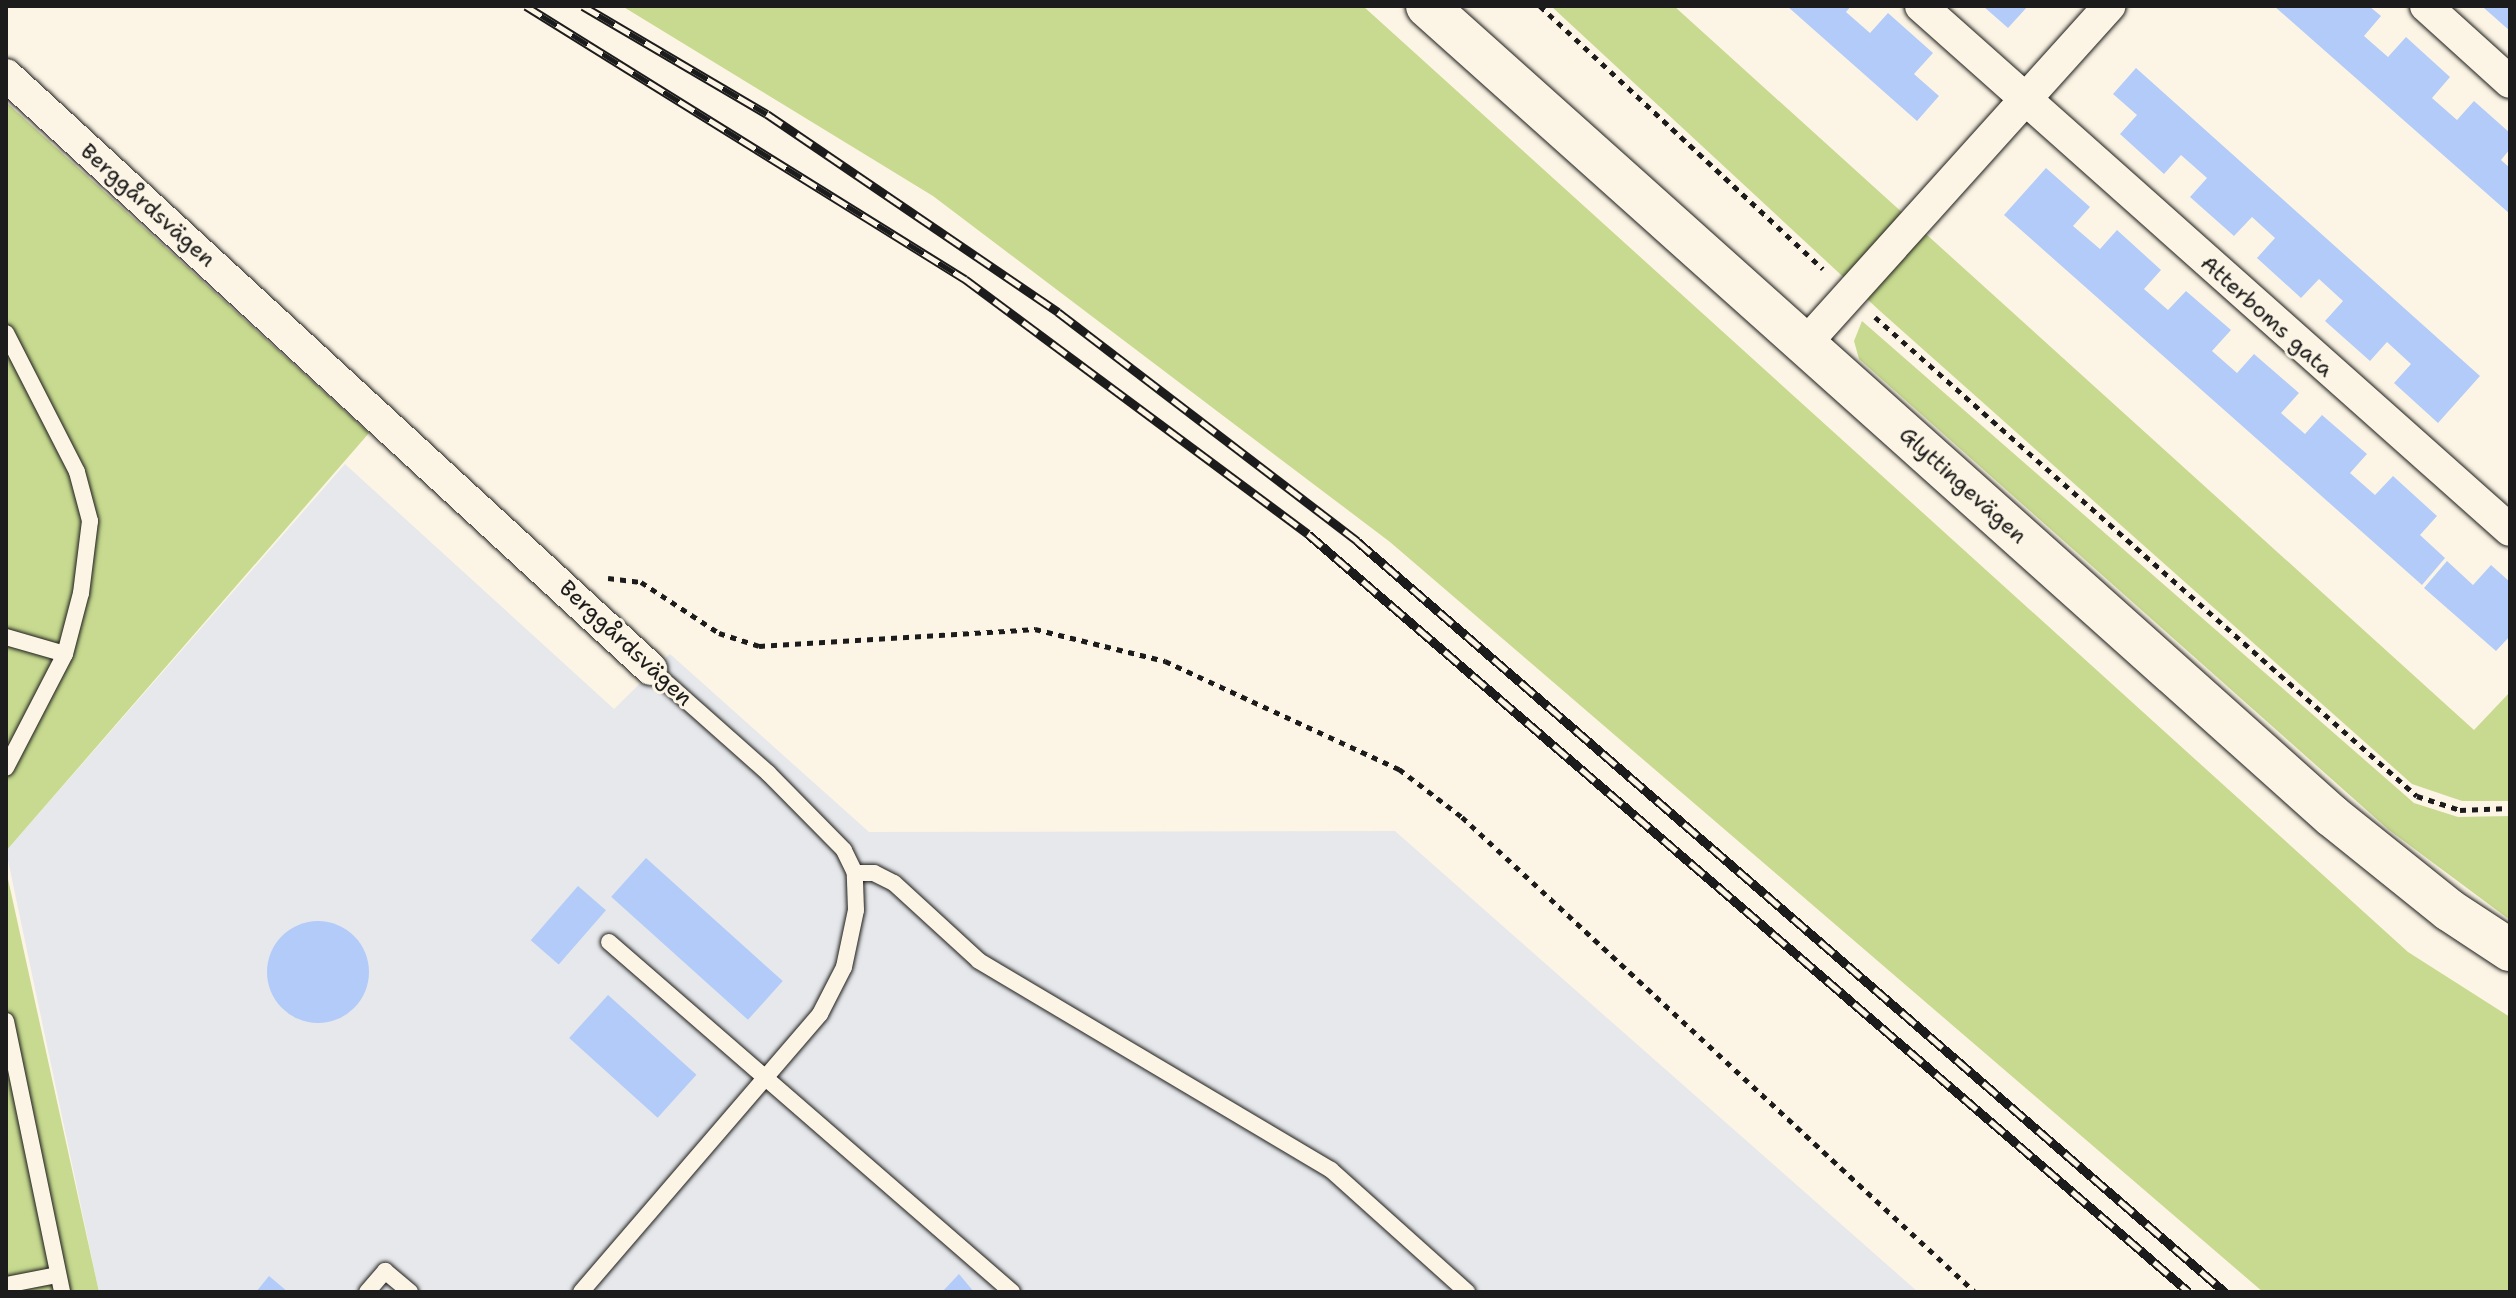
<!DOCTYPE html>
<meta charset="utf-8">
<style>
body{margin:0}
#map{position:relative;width:2516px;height:1298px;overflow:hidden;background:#fcf5e5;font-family:"Shantell Sans",sans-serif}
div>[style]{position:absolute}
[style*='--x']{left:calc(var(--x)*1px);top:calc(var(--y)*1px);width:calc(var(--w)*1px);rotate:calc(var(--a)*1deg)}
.built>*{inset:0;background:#e6e8eb}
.green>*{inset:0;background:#c7da8f}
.building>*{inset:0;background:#b3cbf9;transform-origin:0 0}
.round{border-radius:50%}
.path>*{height:5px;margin-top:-2.5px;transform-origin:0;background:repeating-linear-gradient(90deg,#1c1c1c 0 6px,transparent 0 12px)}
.roads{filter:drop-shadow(0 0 2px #1c1c1c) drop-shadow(0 0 2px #1c1c1c)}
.service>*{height:16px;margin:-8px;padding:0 8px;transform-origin:8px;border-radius:8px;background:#fcf5e5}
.minor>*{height:32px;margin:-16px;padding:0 16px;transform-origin:16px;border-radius:16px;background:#fcf5e5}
.tertiary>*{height:42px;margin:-21px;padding:0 21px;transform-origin:21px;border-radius:21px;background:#fcf5e5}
.rail>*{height:9px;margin-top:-4.5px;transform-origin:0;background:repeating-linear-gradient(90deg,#fcf5e5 0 18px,#1c1c1c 0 36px);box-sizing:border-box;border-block:2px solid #1c1c1c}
span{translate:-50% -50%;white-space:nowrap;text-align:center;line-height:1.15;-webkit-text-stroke:6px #fcf5e5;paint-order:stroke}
.street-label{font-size:22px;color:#1c1c1c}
.frame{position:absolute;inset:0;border:8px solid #1c1c1c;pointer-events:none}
</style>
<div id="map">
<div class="built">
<div style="clip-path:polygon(345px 464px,614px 709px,670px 654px,869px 832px,1395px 831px,1918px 1292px,99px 1292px,6px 851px)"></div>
</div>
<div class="green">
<div style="clip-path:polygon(622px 6px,1363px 6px,2408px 952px,2510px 1017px,2510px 1292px,2263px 1292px,1390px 542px,933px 196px)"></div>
<div style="clip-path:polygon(1551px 6px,1674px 6px,2474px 730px,2510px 692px,2510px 801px,2462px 801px,2412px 784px,1880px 311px)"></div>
<div style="clip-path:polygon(6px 102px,369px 433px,6px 851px)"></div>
<div style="clip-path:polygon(1862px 321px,2414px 803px,2458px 817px,2510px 816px,2510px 920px,2389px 830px,1859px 359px,1854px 341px)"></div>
<div style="clip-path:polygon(6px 870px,99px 1292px,6px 1292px)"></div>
</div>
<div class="building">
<div style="clip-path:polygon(1787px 6px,1851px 6px,1846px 12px,1870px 33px,1888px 13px,1933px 53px,1914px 74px,1939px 96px,1917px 121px)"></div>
<div style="clip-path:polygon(1983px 6px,2028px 6px,2008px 28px)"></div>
<div style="clip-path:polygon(2274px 6px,2369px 6px,2381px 16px,2364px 36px,2388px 57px,2406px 37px,2450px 77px,2432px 98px,2457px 120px,2474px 101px,2510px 133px,2510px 149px,2501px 160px,2510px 168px,2510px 214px)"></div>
<div style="clip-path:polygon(2485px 6px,2510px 6px,2510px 31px,2484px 8px)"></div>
<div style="clip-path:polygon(2136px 68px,2480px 376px,2438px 423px,2394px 383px,2411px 364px,2387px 342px,2370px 361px,2325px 321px,2343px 301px,2319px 279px,2301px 298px,2257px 258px,2275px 238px,2252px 217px,2234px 236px,2190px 197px,2207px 178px,2181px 155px,2164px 174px,2120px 134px,2137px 115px,2113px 94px)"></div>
<div style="clip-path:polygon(2046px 168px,2090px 207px,2073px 226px,2100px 249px,2117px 230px,2161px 270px,2144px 289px,2168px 310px,2186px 291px,2231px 330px,2212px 351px,2237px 373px,2254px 354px,2299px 393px,2281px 413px,2305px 434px,2322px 415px,2367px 454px,2350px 473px,2375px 495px,2393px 476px,2437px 516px,2420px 535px,2445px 558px,2422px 585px,2004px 215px)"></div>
<div style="clip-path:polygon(2447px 561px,2473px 585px,2491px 565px,2510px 582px,2510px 636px,2496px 651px,2424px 588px)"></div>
<div style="left:646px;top:858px;width:184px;height:52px;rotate:42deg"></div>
<div style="left:578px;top:886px;width:37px;height:72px;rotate:41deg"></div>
<div class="round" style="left:267px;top:921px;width:102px;height:102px"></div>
<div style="left:608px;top:995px;width:119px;height:58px;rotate:42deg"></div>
<div style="clip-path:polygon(959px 1274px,974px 1292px,942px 1292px)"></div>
<div style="clip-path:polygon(269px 1276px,288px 1292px,256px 1292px)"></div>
</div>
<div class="path">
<div style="--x:1540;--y:6;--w:386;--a:42.9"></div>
<div style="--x:1875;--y:317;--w:723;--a:41.47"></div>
<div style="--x:2417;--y:796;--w:45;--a:18"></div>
<div style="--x:2460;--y:810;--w:50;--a:-2.3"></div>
<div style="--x:608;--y:578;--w:33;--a:7"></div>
<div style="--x:641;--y:582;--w:93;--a:33.2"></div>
<div style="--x:719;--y:633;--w:42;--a:18"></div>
<div style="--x:759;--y:646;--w:277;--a:-3.5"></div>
<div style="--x:1035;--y:629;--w:134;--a:13.8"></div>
<div style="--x:1165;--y:661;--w:258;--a:24.8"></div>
<div style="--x:1399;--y:769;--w:79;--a:37.3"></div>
<div style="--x:1462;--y:817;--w:699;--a:42.8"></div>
</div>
<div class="roads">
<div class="service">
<div style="--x:6;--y:333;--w:156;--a:62.9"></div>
<div style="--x:77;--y:472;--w:51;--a:75.1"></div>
<div style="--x:90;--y:521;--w:73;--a:97.1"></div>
<div style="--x:81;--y:593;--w:63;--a:104.7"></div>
<div style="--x:65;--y:654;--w:128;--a:117.4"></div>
<div style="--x:6;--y:637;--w:61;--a:16.1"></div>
<div style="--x:855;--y:873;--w:19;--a:0"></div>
<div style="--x:874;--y:873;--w:22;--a:27"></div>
<div style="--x:894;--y:883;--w:115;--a:42.5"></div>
<div style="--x:979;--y:961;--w:409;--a:30.7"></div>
<div style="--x:1331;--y:1170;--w:183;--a:41.9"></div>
<div style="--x:609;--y:942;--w:534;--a:40.97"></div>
<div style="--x:6;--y:1021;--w:277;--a:78.3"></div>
<div style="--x:6;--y:1285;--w:52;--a:-11.1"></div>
<div style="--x:367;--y:1292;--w:28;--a:-49"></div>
<div style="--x:385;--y:1271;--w:33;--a:40"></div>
<div style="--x:581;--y:1292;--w:367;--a:-49.3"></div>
<div style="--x:820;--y:1014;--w:53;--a:-62.9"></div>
<div style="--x:844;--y:967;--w:58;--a:-78.1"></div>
<div style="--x:856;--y:910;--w:37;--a:-92"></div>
<div style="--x:855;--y:873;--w:25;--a:-116"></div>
<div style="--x:844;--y:850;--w:108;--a:-134.6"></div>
<div style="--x:768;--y:773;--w:157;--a:-138.4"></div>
</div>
<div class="minor">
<div style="--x:1921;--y:6;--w:788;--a:41.66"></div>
<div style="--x:2426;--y:6;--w:113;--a:42.1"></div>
<div style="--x:6;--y:75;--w:877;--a:42.64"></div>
<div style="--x:1805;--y:344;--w:455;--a:-48"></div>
</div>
<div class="tertiary">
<div style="--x:1427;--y:6;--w:1215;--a:41.83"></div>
<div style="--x:2332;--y:816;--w:150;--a:38.8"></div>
<div style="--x:2449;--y:910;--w:73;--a:33.3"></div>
</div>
</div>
<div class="rail">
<div style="--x:526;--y:6;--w:517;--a:31.88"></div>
<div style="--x:965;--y:279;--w:427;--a:36.6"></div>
<div style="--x:1308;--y:534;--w:1162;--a:40.71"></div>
<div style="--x:583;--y:6;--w:213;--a:30.4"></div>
<div style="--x:767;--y:114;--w:352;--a:34.2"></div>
<div style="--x:1058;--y:312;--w:377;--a:37.4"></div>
<div style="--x:1357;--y:541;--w:1148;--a:40.87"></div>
</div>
<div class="street-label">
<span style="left:148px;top:205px;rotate:42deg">Berggårdsvägen</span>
<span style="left:2267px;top:316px;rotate:42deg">Atterboms gata</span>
<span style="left:1963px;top:485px;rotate:42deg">Glyttingevägen</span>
<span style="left:626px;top:643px;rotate:43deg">Berggårdsvägen</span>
</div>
<div class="frame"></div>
</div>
